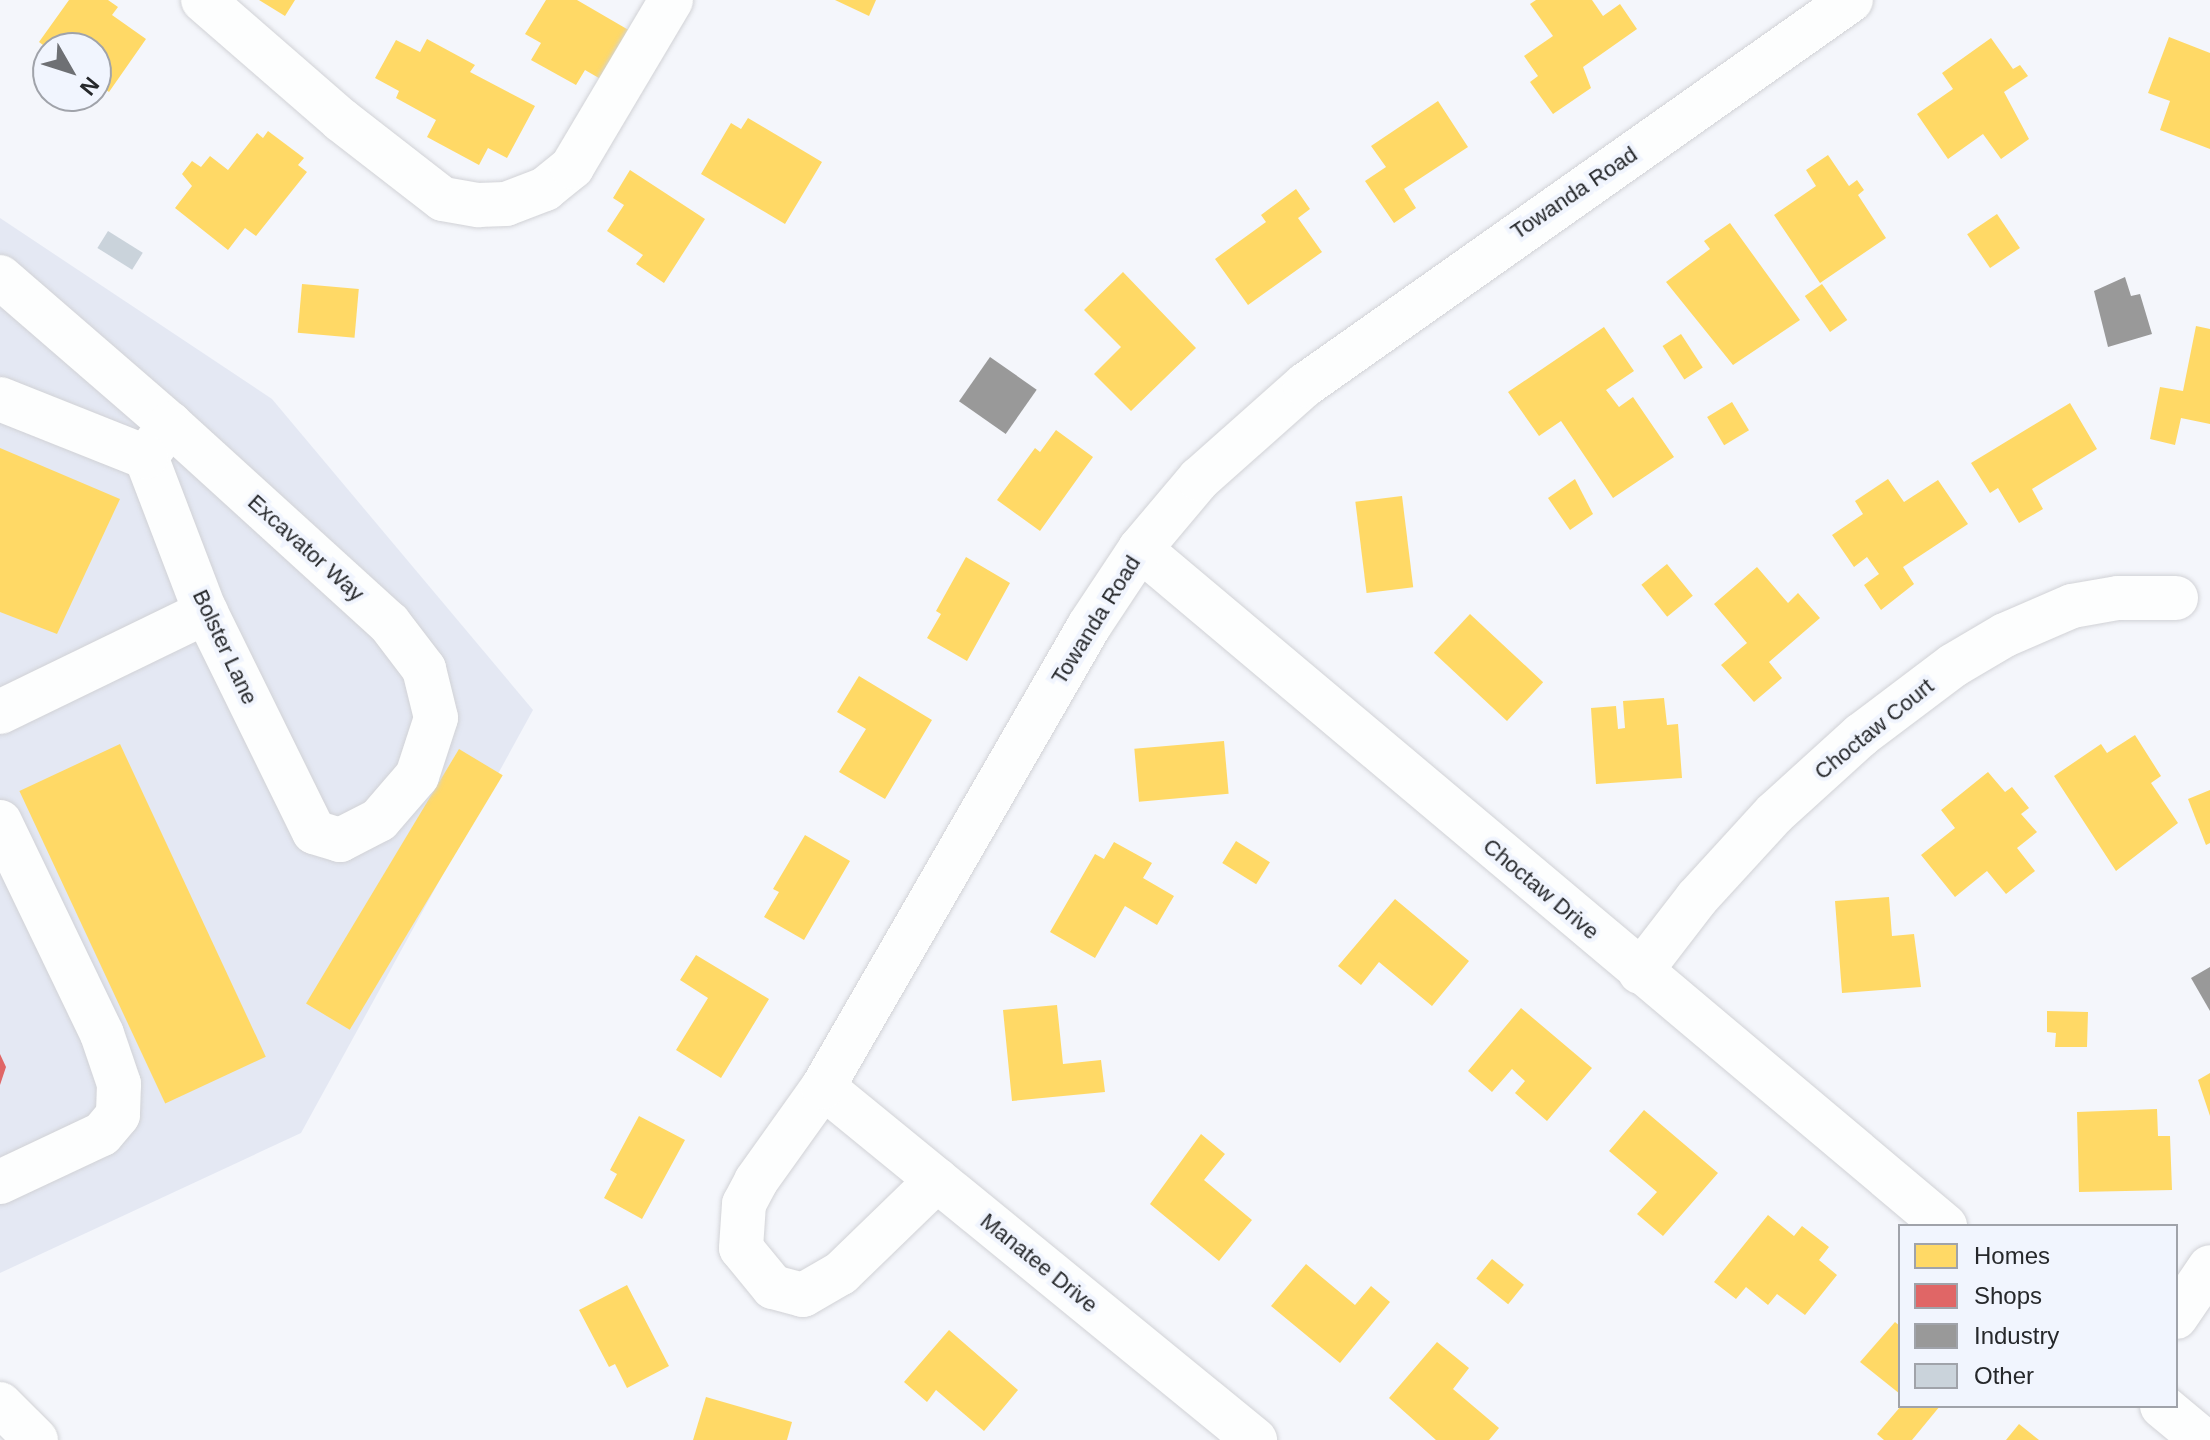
<!DOCTYPE html>
<style>
body{margin:0}
#map{position:relative;width:2210px;height:1440px;overflow:hidden;background:#f4f6fb;font-family:Arial,sans-serif}
div>[style]{position:absolute}
[style*='--x']{left:calc(var(--x)*1px);top:calc(var(--y)*1px);width:calc(var(--w)*1px);rotate:calc(var(--a)*1deg)}
.built>*{inset:0;background:#e4e8f3}
.homes>*{inset:0;background:#ffd966;transform-origin:0 0}
.shops>*{inset:0;background:#e06666}
.industry>*{inset:0;background:#999;transform-origin:0 0}
.building>*{inset:0;background:#cad3db;transform-origin:0 0}
.roads{filter:drop-shadow(0 0 2px #d1d2d6) drop-shadow(0 0 2px #d1d2d6)}
.minor>*{height:44px;margin:-22px;padding:0 22px;transform-origin:22px;border-radius:22px;background:#fdfefe}
span{translate:-50% -50%;white-space:nowrap;text-align:center;line-height:1.15;-webkit-text-stroke:8px #f1f5fe;paint-order:stroke}
.street-label{font-size:22px;color:#26282b}
.legend{position:absolute;left:1898px;top:1224px;width:280px;height:184px;box-sizing:border-box;background:#f1f5fe;border:2px solid #a0a3aa;margin:0;padding:10px 14px;list-style:none;font-size:24px;color:#26282b}
.legend li{display:flex;align-items:center;gap:16px;height:40px}
.legend b{width:40px;border:2px solid #a0a3aa}
.north{position:absolute;left:32px;top:32px;width:80px;height:80px;box-sizing:border-box;background:#f1f5fe;border:2px solid #a0a3aa;border-radius:50%;rotate:129deg;font-size:22px;font-weight:700;line-height:32px;text-align:center;color:#26282b}
.north::after{content:'';display:block;margin:auto;width:28px;height:36px;background:#6e7074;clip-path:polygon(50% 0,100% 100%,50% 72%,0 100%)}
</style>
<div id="map">
<div class="built">
<div style="clip-path:polygon(0 218px,272px 399px,533px 710px,301px 1133px,0 1273px)"></div>
</div>
<div class="homes">
<div style="clip-path:polygon(69px 0,108px 0,118px 7px,112px 15px,146px 39px,109px 92px,96px 83px,96px 48px,47px 48px,39px 42px)"></div>
<div style="clip-path:polygon(259px 0,295px 0,285px 16px)"></div>
<div style="clip-path:polygon(546px 0,577px 0,632px 32px,604px 81px,585px 70px,576px 85px,531px 60px,541px 43px,525px 34px)"></div>
<div style="clip-path:polygon(835px 0,876px 0,869px 16px)"></div>
<div style="clip-path:polygon(1536px 0,1592px 0,1603px 16px,1620px 4px,1637px 29px,1583px 67px,1591px 88px,1553px 114px,1530px 82px,1538px 76px,1524px 56px,1553px 36px,1530px 4px)"></div>
<div style="clip-path:polygon(2169px 37px,2210px 53px,2210px 149px,2160px 130px,2170px 101px,2148px 93px)"></div>
<div style="clip-path:polygon(1991px 38px,2013px 69px,2020px 65px,2028px 76px,2004px 92px,2029px 139px,2001px 159px,1983px 134px,1948px 159px,1917px 114px,1953px 89px,1942px 73px)"></div>
<div style="clip-path:polygon(427px 39px,475px 65px,470px 72px,535px 106px,507px 158px,488px 148px,479px 165px,427px 137px,436px 120px,396px 98px,399px 91px,375px 78px,396px 40px,420px 52px)"></div>
<div style="clip-path:polygon(1438px 101px,1468px 147px,1404px 189px,1416px 208px,1394px 223px,1365px 181px,1386px 167px,1371px 146px)"></div>
<div style="clip-path:polygon(748px 118px,822px 162px,785px 224px,701px 174px,731px 123px,741px 129px)"></div>
<div style="clip-path:polygon(268px 131px,304px 158px,298px 165px,307px 172px,256px 236px,245px 228px,228px 250px,175px 208px,192px 186px,182px 174px,192px 161px,201px 167px,210px 156px,228px 170px,257px 133px,263px 138px)"></div>
<div style="clip-path:polygon(1828px 155px,1849px 186px,1857px 180px,1864px 190px,1858px 195px,1886px 238px,1820px 283px,1774px 215px,1816px 186px,1806px 170px)"></div>
<div style="clip-path:polygon(630px 170px,705px 219px,664px 283px,636px 264px,643px 255px,607px 231px,624px 205px,613px 198px)"></div>
<div style="clip-path:polygon(1296px 189px,1310px 209px,1298px 218px,1322px 252px,1248px 305px,1215px 259px,1266px 222px,1261px 215px)"></div>
<div style="left:1997px;top:214px;width:41px;height:36px;rotate:56deg"></div>
<div style="clip-path:polygon(1730px 223px,1800px 320px,1733px 365px,1666px 282px,1710px 249px,1704px 241px)"></div>
<div style="clip-path:polygon(1123px 272px,1196px 348px,1131px 411px,1094px 374px,1121px 347px,1084px 310px)"></div>
<div style="left:302px;top:284px;width:57px;height:49px;rotate:5deg"></div>
<div style="left:1822px;top:284px;width:44px;height:21px;rotate:55deg"></div>
<div style="clip-path:polygon(2196px 326px,2210px 329px,2210px 424px,2181px 418px,2175px 445px,2150px 439px,2160px 387px,2183px 391px)"></div>
<div style="clip-path:polygon(1604px 327px,1634px 371px,1606px 390px,1619px 407px,1633px 397px,1674px 457px,1613px 498px,1561px 421px,1539px 436px,1508px 392px)"></div>
<div style="left:1681px;top:334px;width:40px;height:22px;rotate:57deg"></div>
<div style="left:1732px;top:402px;width:33px;height:29px;rotate:59deg"></div>
<div style="clip-path:polygon(2070px 403px,2097px 449px,2032px 489px,2043px 509px,2019px 523px,1998px 488px,1990px 493px,1971px 463px)"></div>
<div style="clip-path:polygon(1056px 430px,1093px 457px,1040px 531px,997px 500px,1035px 448px,1040px 452px)"></div>
<div style="clip-path:polygon(0 448px,120px 499px,57px 634px,0 612px)"></div>
<div style="clip-path:polygon(1575px 479px,1593px 514px,1570px 530px,1548px 498px)"></div>
<div style="clip-path:polygon(1888px 479px,1904px 502px,1938px 480px,1968px 524px,1903px 567px,1914px 584px,1881px 610px,1864px 585px,1879px 574px,1867px 557px,1854px 567px,1832px 535px,1863px 514px,1855px 501px)"></div>
<div style="left:1402px;top:496px;width:92px;height:47px;rotate:83deg"></div>
<div style="clip-path:polygon(966px 557px,1010px 583px,967px 661px,927px 638px,941px 614px,936px 611px)"></div>
<div style="left:1667px;top:564px;width:41px;height:33px;rotate:51deg"></div>
<div style="clip-path:polygon(1757px 567px,1788px 603px,1798px 593px,1820px 618px,1769px 662px,1782px 678px,1754px 702px,1721px 665px,1747px 643px,1714px 604px)"></div>
<div style="left:1470px;top:614px;width:100px;height:53px;rotate:43deg"></div>
<div style="clip-path:polygon(859px 676px,932px 720px,885px 799px,839px 772px,866px 729px,837px 712px)"></div>
<div style="clip-path:polygon(1664px 698px,1667px 725px,1678px 724px,1682px 778px,1596px 784px,1591px 708px,1616px 706px,1618px 729px,1625px 728px,1623px 701px)"></div>
<div style="clip-path:polygon(2135px 735px,2161px 776px,2151px 783px,2178px 823px,2116px 871px,2054px 776px,2101px 744px,2107px 753px)"></div>
<div style="left:1224px;top:741px;width:53px;height:90px;rotate:85deg"></div>
<div style="left:120px;top:744px;width:345px;height:111px;rotate:65deg"></div>
<div style="left:459px;top:749px;width:51px;height:297px;rotate:31deg"></div>
<div style="clip-path:polygon(1988px 772px,2005px 792px,2012px 787px,2029px 808px,2021px 814px,2037px 832px,2017px 848px,2035px 871px,2006px 894px,1987px 871px,1955px 897px,1921px 855px,1955px 828px,1941px 810px)"></div>
<div style="clip-path:polygon(2210px 790px,2210px 843px,2206px 845px,2188px 799px)"></div>
<div style="clip-path:polygon(805px 835px,850px 861px,804px 940px,764px 917px,779px 892px,773px 889px)"></div>
<div style="left:1236px;top:841px;width:40px;height:26px;rotate:32deg"></div>
<div style="clip-path:polygon(1114px 842px,1152px 863px,1143px 878px,1174px 896px,1157px 925px,1125px 906px,1095px 958px,1050px 932px,1095px 854px,1104px 859px)"></div>
<div style="clip-path:polygon(1889px 897px,1892px 936px,1914px 934px,1921px 987px,1842px 993px,1835px 901px)"></div>
<div style="clip-path:polygon(1395px 899px,1469px 961px,1432px 1006px,1379px 962px,1361px 985px,1338px 966px)"></div>
<div style="clip-path:polygon(696px 955px,769px 999px,721px 1078px,676px 1050px,708px 998px,680px 980px)"></div>
<div style="clip-path:polygon(1057px 1005px,1063px 1064px,1101px 1060px,1105px 1092px,1012px 1101px,1003px 1010px)"></div>
<div style="clip-path:polygon(1521px 1008px,1592px 1068px,1547px 1121px,1515px 1093px,1525px 1081px,1512px 1069px,1492px 1092px,1468px 1071px)"></div>
<div style="clip-path:polygon(2047px 1011px,2088px 1012px,2087px 1047px,2055px 1047px,2056px 1033px,2047px 1032px)"></div>
<div style="clip-path:polygon(2210px 1073px,2210px 1116px,2198px 1080px)"></div>
<div style="clip-path:polygon(2157px 1109px,2158px 1136px,2170px 1136px,2172px 1190px,2079px 1192px,2077px 1112px)"></div>
<div style="clip-path:polygon(1644px 1110px,1718px 1173px,1663px 1236px,1637px 1214px,1657px 1192px,1609px 1151px)"></div>
<div style="clip-path:polygon(639px 1116px,685px 1140px,642px 1219px,604px 1198px,617px 1174px,610px 1170px)"></div>
<div style="clip-path:polygon(1201px 1134px,1225px 1154px,1204px 1180px,1252px 1220px,1219px 1261px,1150px 1204px)"></div>
<div style="clip-path:polygon(1768px 1215px,1794px 1236px,1802px 1226px,1829px 1247px,1819px 1260px,1837px 1275px,1805px 1315px,1777px 1294px,1768px 1305px,1746px 1287px,1736px 1299px,1714px 1282px)"></div>
<div style="left:1492px;top:1259px;width:41px;height:25px;rotate:39deg"></div>
<div style="clip-path:polygon(1306px 1264px,1355px 1305px,1371px 1286px,1390px 1302px,1340px 1363px,1271px 1306px)"></div>
<div style="clip-path:polygon(627px 1285px,669px 1366px,627px 1388px,615px 1364px,609px 1367px,579px 1310px)"></div>
<div style="clip-path:polygon(1895px 1322px,1900px 1326px,1900px 1394px,1860px 1362px)"></div>
<div style="clip-path:polygon(949px 1330px,1018px 1390px,984px 1431px,936px 1390px,927px 1402px,904px 1382px)"></div>
<div style="clip-path:polygon(1437px 1342px,1469px 1368px,1453px 1389px,1499px 1428px,1489px 1440px,1436px 1440px,1389px 1398px)"></div>
<div style="clip-path:polygon(706px 1397px,792px 1422px,787px 1440px,693px 1440px)"></div>
<div style="clip-path:polygon(1901px 1406px,1940px 1406px,1912px 1440px,1884px 1440px,1877px 1434px)"></div>
<div style="clip-path:polygon(2019px 1424px,2039px 1440px,2006px 1440px)"></div>
</div>
<div class="shops">
<div style="clip-path:polygon(0 1054px,6px 1067px,0 1085px)"></div>
</div>
<div class="industry">
<div style="clip-path:polygon(2125px 277px,2131px 296px,2140px 294px,2152px 334px,2108px 347px,2094px 291px)"></div>
<div style="left:990px;top:357px;width:57px;height:54px;rotate:35deg"></div>
<div style="clip-path:polygon(2210px 967px,2210px 1011px,2191px 978px)"></div>
</div>
<div class="building">
<div style="left:108px;top:231px;width:41px;height:20px;rotate:32deg"></div>
</div>
<div class="roads">
<div class="minor">
<div style="--x:203;--y:0;--w:183;--a:41"></div>
<div style="--x:341;--y:120;--w:129;--a:37.8"></div>
<div style="--x:443;--y:199;--w:36;--a:10"></div>
<div style="--x:478;--y:205;--w:28;--a:-2"></div>
<div style="--x:506;--y:204;--w:42;--a:-21"></div>
<div style="--x:545;--y:189;--w:35;--a:-39"></div>
<div style="--x:572;--y:167;--w:194;--a:-59.3"></div>
<div style="--x:0;--y:277;--w:225;--a:40.9"></div>
<div style="--x:170;--y:424;--w:296;--a:42.3"></div>
<div style="--x:389;--y:623;--w:58;--a:52.7"></div>
<div style="--x:424;--y:669;--w:50;--a:76.2"></div>
<div style="--x:436;--y:718;--w:61;--a:108.1"></div>
<div style="--x:417;--y:776;--w:58;--a:130.8"></div>
<div style="--x:379;--y:820;--w:44;--a:152.9"></div>
<div style="--x:340;--y:840;--w:27;--a:-163"></div>
<div style="--x:314;--y:832;--w:252;--a:-116.2"></div>
<div style="--x:203;--y:606;--w:160;--a:-110.9"></div>
<div style="--x:146;--y:457;--w:41;--a:-54"></div>
<div style="--x:0;--y:399;--w:157;--a:21.7"></div>
<div style="--x:1140;--y:549;--w:1052;--a:40.06"></div>
<div style="--x:0;--y:712;--w:229;--a:-25.9"></div>
<div style="--x:0;--y:822;--w:235;--a:64.3"></div>
<div style="--x:102;--y:1034;--w:53;--a:71.2"></div>
<div style="--x:119;--y:1084;--w:31;--a:92"></div>
<div style="--x:118;--y:1115;--w:25;--a:130"></div>
<div style="--x:102;--y:1134;--w:113;--a:154.8"></div>
<div style="--x:1640;--y:972;--w:93;--a:-52.4"></div>
<div style="--x:1697;--y:898;--w:115;--a:-47.5"></div>
<div style="--x:1775;--y:813;--w:116;--a:-42.2"></div>
<div style="--x:1861;--y:735;--w:116;--a:-37"></div>
<div style="--x:1954;--y:665;--w:59;--a:-30.5"></div>
<div style="--x:2005;--y:635;--w:73;--a:-23.4"></div>
<div style="--x:2072;--y:606;--w:47;--a:-9.9"></div>
<div style="--x:2118;--y:598;--w:58;--a:0"></div>
<div style="--x:823;--y:1087;--w:558;--a:39.25"></div>
<div style="--x:937;--y:1180;--w:134;--a:135.9"></div>
<div style="--x:841;--y:1273;--w:44;--a:149.9"></div>
<div style="--x:803;--y:1295;--w:31;--a:-165"></div>
<div style="--x:773;--y:1287;--w:50;--a:-129.4"></div>
<div style="--x:741;--y:1248;--w:44;--a:-86.1"></div>
<div style="--x:744;--y:1204;--w:26;--a:-62"></div>
<div style="--x:756;--y:1181;--w:115;--a:-54.5"></div>
<div style="--x:823;--y:1087;--w:532;--a:-60.01"></div>
<div style="--x:1089;--y:626;--w:92;--a:-56.5"></div>
<div style="--x:1140;--y:549;--w:92;--a:-49.9"></div>
<div style="--x:1199;--y:479;--w:142;--a:-41.6"></div>
<div style="--x:1305;--y:385;--w:668;--a:-35.19"></div>
<div style="--x:2176;--y:1317;--w:60;--a:-55.8"></div>
<div style="--x:0;--y:1404;--w:51;--a:45"></div>
<div style="--x:2162;--y:1406;--w:53;--a:39.7"></div>
</div>
</div>
<div class="street-label">
<span style="left:1574px;top:193px;rotate:-34deg">Towanda Road</span>
<span style="left:306px;top:548px;rotate:42deg">Excavator Way</span>
<span style="left:1096px;top:620px;rotate:-58deg">Towanda Road</span>
<span style="left:225px;top:647px;rotate:65deg">Bolster Lane</span>
<span style="left:1874px;top:729px;rotate:-39deg">Choctaw Court</span>
<span style="left:1541px;top:889px;rotate:40deg">Choctaw Drive</span>
<span style="left:1039px;top:1263px;rotate:39deg">Manatee Drive</span>
</div>
<ul class="legend">
<li><b style="height:22px;background:#ffd966"></b>Homes</li>
<li><b style="height:22px;background:#e06666"></b>Shops</li>
<li><b style="height:22px;background:#999"></b>Industry</li>
<li><b style="height:22px;background:#cad3db"></b>Other</li>
</ul>
<div class="north">N</div>
</div>
